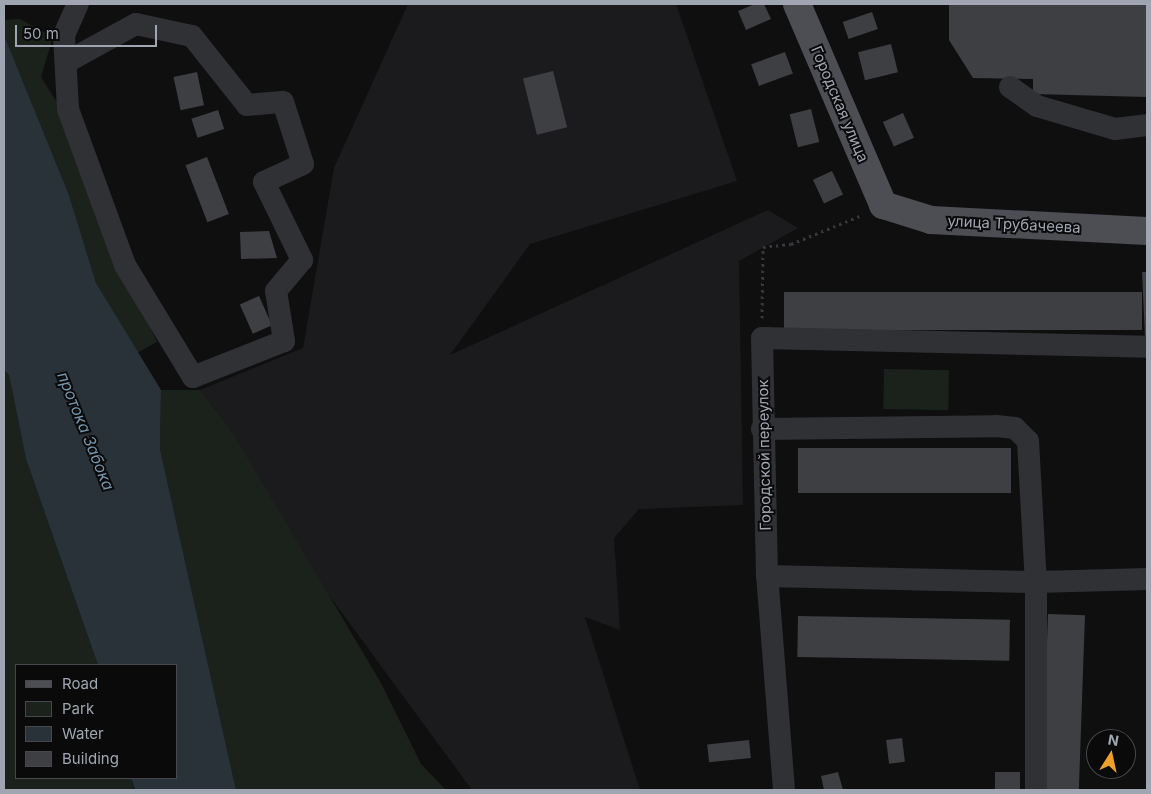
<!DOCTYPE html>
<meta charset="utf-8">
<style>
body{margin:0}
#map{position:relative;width:1151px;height:794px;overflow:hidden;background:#0f0f10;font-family:Inter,sans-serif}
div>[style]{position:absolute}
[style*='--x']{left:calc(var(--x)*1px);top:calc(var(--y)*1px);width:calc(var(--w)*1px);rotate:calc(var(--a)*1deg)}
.built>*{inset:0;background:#1b1b1d}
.green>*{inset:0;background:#1b221c;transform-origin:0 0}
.water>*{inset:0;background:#293238}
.building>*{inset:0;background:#3e3f43;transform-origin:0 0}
.path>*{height:3px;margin-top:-1.5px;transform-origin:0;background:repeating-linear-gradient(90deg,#36383c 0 2.5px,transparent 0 6.5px)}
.minor>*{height:22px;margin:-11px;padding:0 11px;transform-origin:11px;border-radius:11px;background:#303135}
.major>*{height:28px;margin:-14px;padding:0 14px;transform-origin:14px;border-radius:14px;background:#4c4e54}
span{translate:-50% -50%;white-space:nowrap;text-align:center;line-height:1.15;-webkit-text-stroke:4px #0a0a0b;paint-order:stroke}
.street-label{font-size:15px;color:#a0a6b1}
.water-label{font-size:16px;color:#7696ac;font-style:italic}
.frame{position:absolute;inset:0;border:5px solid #a0a6b1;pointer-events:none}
.legend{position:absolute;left:15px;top:664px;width:162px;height:115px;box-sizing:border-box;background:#0a0a0b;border:1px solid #46484d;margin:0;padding:6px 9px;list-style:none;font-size:15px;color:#a0a6b1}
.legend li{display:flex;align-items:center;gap:10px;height:25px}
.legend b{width:25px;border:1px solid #46484d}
.north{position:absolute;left:1086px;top:729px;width:50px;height:50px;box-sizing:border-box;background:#0a0a0b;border:1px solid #46484d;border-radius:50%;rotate:10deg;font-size:14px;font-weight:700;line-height:20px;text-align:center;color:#a0a6b1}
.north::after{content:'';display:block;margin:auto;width:18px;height:22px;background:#eda029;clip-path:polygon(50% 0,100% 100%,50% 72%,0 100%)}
.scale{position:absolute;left:15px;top:25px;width:142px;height:22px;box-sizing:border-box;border:2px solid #a0a6b1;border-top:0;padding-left:6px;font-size:15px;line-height:18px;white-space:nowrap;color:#a0a6b1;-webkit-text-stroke:4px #0a0a0b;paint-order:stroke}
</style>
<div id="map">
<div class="built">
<div style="clip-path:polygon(408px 4px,676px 4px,737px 181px,530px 244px,450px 355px,768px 210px,798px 228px,739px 261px,743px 505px,639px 509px,614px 538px,620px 630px,585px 617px,640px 790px,472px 790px,309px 568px,229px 427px,200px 390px,303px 348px,334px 168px)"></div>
</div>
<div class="green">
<div style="clip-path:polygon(20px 19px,53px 37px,41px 77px,80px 139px,134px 292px,157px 342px,137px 353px,96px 283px,69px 195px,4px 35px,4px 20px)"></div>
<div style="left:884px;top:369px;width:65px;height:40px;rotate:1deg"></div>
<div style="clip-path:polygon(4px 370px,9px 375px,26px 459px,98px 665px,16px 665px,16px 778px,131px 778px,134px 790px,4px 790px)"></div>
<div style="clip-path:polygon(161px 390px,200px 390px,229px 427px,381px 683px,421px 764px,446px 790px,236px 790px,160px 449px)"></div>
</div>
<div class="water">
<div style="clip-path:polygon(4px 35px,69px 195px,96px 283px,161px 390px,160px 449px,236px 790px,135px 790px,131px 778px,176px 778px,176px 665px,98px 665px,26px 459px,9px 375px,4px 370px)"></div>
</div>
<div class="building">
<div style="clip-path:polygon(755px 4px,764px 4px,771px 19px,746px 30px,738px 11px)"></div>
<div style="clip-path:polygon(949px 4px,1147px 4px,1147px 97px,1033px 94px,1033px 79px,973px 78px,949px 40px)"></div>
<div style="left:872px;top:12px;width:18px;height:31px;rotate:71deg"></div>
<div style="left:891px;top:44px;width:29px;height:34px;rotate:76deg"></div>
<div style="left:785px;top:52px;width:23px;height:36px;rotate:70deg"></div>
<div style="left:553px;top:71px;width:58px;height:31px;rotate:76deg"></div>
<div style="left:197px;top:72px;width:34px;height:24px;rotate:78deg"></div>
<div style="left:811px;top:109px;width:34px;height:22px;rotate:76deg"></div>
<div style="left:218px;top:110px;width:20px;height:28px;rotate:72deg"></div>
<div style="left:903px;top:113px;width:27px;height:22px;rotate:66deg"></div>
<div style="left:207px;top:157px;width:61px;height:23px;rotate:69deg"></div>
<div style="left:832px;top:171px;width:26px;height:21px;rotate:65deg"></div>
<div style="clip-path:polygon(269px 231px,277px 258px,241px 259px,240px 232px)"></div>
<div style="clip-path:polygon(1142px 272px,1147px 272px,1147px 338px,1145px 338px)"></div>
<div style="left:784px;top:292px;width:358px;height:38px"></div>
<div style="left:259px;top:296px;width:32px;height:21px;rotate:66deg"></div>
<div style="left:798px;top:448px;width:213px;height:45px"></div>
<div style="left:1048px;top:614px;width:37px;height:176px;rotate:2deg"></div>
<div style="left:798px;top:616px;width:212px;height:41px;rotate:1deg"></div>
<div style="left:902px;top:738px;width:24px;height:16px;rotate:83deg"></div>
<div style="left:749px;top:740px;width:18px;height:42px;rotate:84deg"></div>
<div style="clip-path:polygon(838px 772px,843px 790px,824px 790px,821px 776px)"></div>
<div style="left:1020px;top:772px;width:18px;height:25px;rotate:90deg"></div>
</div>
<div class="path">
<div style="--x:762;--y:318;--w:71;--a:-89.2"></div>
<div style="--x:763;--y:247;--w:28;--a:-6"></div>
<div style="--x:791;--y:244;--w:77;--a:-22.2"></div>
</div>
<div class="minor">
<div style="--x:72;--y:59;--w:73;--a:-28.7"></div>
<div style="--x:136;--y:24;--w:57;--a:12.1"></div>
<div style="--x:192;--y:36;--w:88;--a:51.4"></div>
<div style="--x:247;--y:105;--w:36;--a:-5"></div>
<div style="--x:283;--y:102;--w:65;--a:72.1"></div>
<div style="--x:303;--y:164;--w:43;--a:155.2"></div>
<div style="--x:264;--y:182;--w:87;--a:64"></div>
<div style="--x:302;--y:260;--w:40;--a:130"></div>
<div style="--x:276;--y:291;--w:51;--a:80.9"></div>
<div style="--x:284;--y:341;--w:98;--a:158.4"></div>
<div style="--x:193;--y:377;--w:131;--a:-121.3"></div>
<div style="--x:125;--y:265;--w:166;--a:-110.1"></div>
<div style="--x:68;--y:109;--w:74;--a:-93.1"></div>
<div style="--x:64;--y:35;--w:34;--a:-66"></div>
<div style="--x:1010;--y:87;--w:33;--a:35"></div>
<div style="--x:1037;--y:106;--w:81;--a:16.4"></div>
<div style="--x:1115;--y:129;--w:32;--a:-7"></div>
<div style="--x:762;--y:429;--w:234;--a:-0.7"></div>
<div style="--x:996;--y:426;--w:19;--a:6"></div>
<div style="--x:1015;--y:428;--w:18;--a:45"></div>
<div style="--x:1028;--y:441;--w:141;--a:86.8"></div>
<div style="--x:1036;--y:582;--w:208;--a:90"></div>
<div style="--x:767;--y:576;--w:269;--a:1.3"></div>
<div style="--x:1036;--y:582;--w:111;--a:-1.5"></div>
<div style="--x:784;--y:790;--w:215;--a:-94.5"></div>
<div style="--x:767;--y:576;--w:238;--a:-91.2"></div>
<div style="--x:762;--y:338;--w:385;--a:1.3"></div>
</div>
<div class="major">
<div style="--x:797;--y:4;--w:219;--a:66.8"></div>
<div style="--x:883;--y:205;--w:50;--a:17.4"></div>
<div style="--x:931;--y:220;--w:216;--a:2.9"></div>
</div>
<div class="street-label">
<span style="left:840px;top:104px;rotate:67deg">Городская улица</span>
<span style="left:1014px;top:224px;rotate:3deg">улица Трубачеева</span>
<span style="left:764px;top:455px;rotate:-91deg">Городской переулок</span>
</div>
<div class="water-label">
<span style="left:86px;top:431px;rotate:68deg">протока Забока</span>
</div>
<div class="frame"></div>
<ul class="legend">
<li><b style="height:6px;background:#4c4e54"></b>Road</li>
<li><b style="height:14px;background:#1b221c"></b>Park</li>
<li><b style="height:14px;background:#293238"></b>Water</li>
<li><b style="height:14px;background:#3e3f43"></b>Building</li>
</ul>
<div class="north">N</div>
<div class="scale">50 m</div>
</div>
